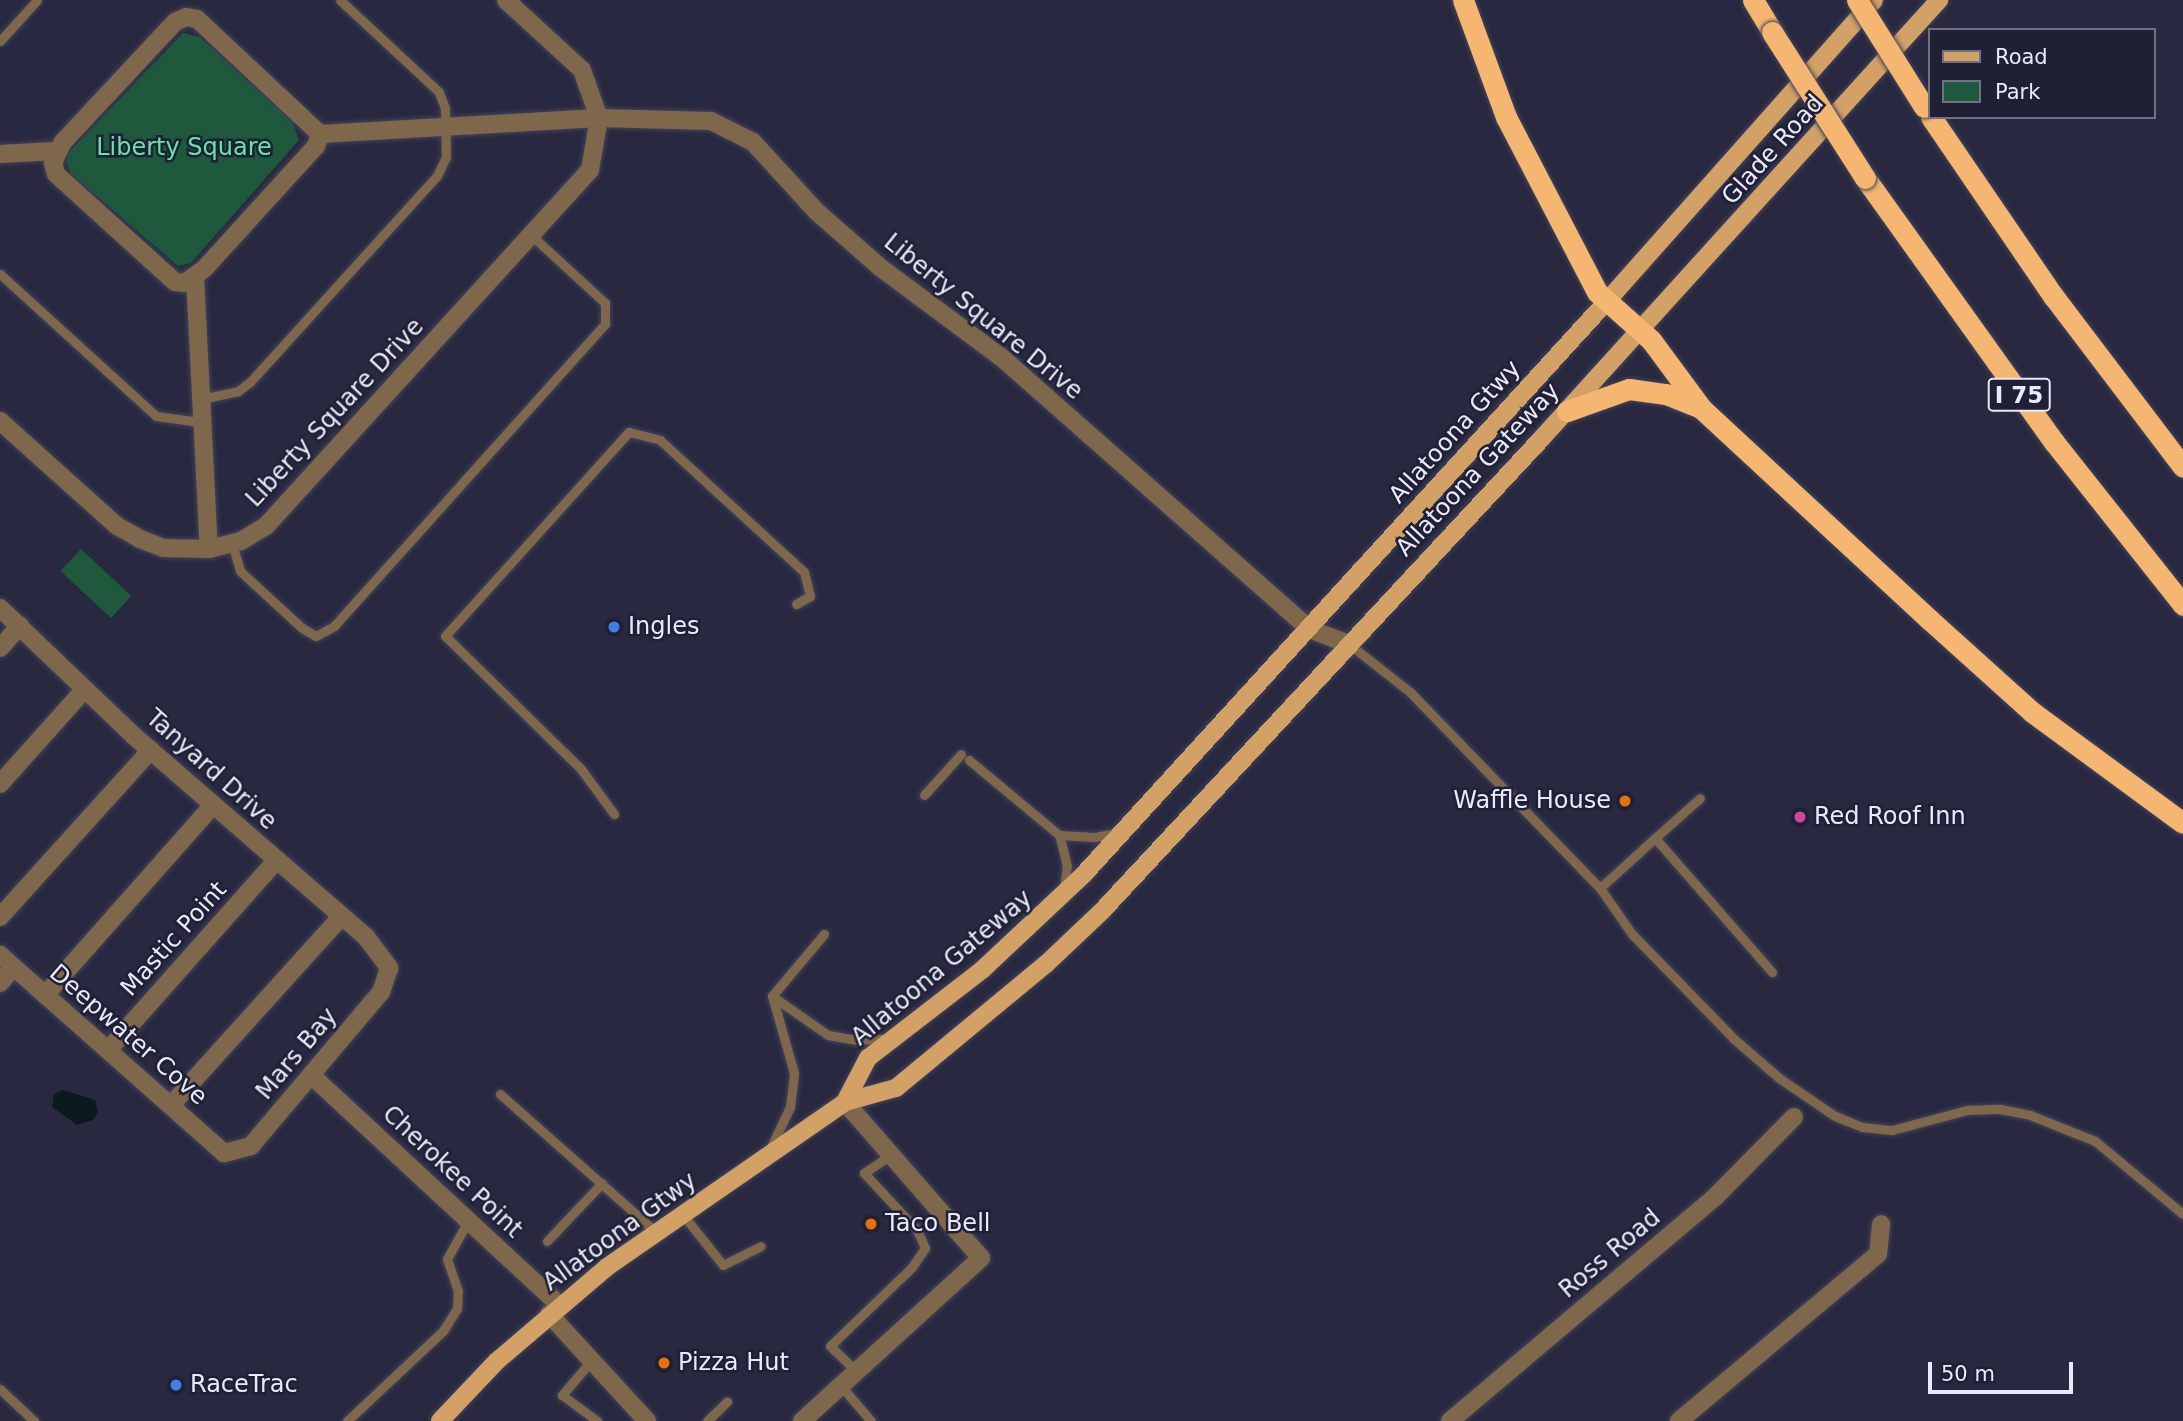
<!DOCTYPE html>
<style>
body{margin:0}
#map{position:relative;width:2183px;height:1421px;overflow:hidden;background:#282940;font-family:"DejaVu Sans",sans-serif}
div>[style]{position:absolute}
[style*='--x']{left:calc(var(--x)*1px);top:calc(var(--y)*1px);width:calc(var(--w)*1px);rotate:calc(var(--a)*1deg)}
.green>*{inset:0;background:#1e593e;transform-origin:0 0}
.water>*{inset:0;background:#0b1a1f}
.roads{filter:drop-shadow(0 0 2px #43445a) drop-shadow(0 0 2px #43445a)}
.lane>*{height:9px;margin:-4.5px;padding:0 4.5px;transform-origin:4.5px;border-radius:4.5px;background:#7f674b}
.street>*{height:18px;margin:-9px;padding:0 9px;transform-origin:9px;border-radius:9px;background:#7f674b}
.primary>*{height:18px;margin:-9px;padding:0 9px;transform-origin:9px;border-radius:9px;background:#d3a066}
.highway>*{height:21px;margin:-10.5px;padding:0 10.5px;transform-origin:10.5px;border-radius:10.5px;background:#f4b670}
.bridges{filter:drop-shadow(0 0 2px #43445a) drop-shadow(0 0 2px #43445a)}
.highway-bridge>*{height:21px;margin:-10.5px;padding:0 10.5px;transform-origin:10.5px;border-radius:10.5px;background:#f4b670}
.dots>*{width:19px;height:19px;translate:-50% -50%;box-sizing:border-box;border:4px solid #1f2035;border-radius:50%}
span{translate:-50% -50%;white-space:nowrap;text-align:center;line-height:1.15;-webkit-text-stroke:5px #1f2035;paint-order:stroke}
.shield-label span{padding:2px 5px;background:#1f2035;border:2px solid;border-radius:5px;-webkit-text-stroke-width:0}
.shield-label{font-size:23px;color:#e9eaf9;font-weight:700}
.park-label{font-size:24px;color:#65e4a7}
.street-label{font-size:24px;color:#e9eaf9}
.poi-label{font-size:24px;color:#e9eaf9}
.left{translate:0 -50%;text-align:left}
.right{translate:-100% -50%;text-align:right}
.legend{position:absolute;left:1928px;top:28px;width:228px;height:91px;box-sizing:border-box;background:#1f2035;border:2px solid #707183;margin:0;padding:9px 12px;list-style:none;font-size:21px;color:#e9eaf9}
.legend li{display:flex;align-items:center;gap:14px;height:35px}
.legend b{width:35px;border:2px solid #707183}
.scale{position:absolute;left:1928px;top:1362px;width:145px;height:32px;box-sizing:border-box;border:4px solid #e9eaf9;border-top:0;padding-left:9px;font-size:21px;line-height:24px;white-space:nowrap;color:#e9eaf9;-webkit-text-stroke:5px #1f2035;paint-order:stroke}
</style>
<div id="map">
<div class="green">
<div style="clip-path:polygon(183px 33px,200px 37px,292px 121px,299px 140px,191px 263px,178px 266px,71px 174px,66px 162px,69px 152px)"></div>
<div style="left:81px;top:549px;width:69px;height:30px;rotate:43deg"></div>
</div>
<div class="water">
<div style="clip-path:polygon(63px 1090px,95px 1100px,98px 1112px,93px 1120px,77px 1125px,52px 1107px,54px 1094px)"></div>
</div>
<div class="roads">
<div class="lane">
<div style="--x:0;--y:41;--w:55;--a:-47.9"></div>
<div style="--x:0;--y:274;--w:211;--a:42.3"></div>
<div style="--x:156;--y:416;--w:44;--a:7.8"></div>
<div style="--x:201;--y:399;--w:38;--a:-12"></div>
<div style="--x:238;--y:391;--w:15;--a:-37"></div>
<div style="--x:250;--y:382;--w:278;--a:-47.8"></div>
<div style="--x:437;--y:176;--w:21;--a:-65"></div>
<div style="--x:446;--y:157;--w:49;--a:-91.2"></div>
<div style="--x:445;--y:108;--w:17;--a:-111"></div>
<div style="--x:439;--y:92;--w:135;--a:-137.1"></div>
<div style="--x:232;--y:544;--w:28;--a:73"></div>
<div style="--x:240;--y:571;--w:84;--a:42.6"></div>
<div style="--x:302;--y:628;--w:16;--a:30"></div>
<div style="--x:316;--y:636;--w:21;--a:-29"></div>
<div style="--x:334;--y:626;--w:406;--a:-48.1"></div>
<div style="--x:605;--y:324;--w:21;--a:-90"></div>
<div style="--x:605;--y:303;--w:100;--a:-137.4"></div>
<div style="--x:1349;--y:644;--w:78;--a:38.2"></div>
<div style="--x:1410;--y:692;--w:273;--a:45.9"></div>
<div style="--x:1600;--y:888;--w:74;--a:-42.3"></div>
<div style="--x:1655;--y:838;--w:178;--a:48.9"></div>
<div style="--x:969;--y:760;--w:117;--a:39.8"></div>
<div style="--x:924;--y:795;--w:55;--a:-47.9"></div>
<div style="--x:614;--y:814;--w:56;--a:-126.3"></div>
<div style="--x:581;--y:769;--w:190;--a:-135.6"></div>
<div style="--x:445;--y:636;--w:275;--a:-48"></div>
<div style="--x:629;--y:432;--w:32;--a:14"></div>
<div style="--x:660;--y:440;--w:195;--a:42.5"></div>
<div style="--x:804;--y:572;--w:25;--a:76"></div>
<div style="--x:810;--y:596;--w:16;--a:150"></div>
<div style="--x:1655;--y:838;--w:60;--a:-41.6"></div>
<div style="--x:1600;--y:888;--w:56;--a:55.2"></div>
<div style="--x:1632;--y:934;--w:145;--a:45.8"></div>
<div style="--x:1733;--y:1038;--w:61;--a:41"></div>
<div style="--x:1779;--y:1078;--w:68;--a:34.2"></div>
<div style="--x:1835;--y:1116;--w:29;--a:22"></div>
<div style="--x:1862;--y:1127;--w:30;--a:6"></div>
<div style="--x:1892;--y:1130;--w:78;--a:-14.9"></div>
<div style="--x:1967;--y:1110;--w:33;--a:-2"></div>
<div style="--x:2000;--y:1109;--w:31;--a:11"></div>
<div style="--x:2030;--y:1115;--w:70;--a:21.8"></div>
<div style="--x:2095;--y:1141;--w:114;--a:39.7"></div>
<div style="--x:1064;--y:889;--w:23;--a:-83"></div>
<div style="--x:1067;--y:866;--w:32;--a:-104"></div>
<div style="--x:1059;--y:835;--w:36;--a:3"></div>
<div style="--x:1095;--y:837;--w:21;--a:-11"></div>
<div style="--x:772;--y:996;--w:81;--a:-50"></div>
<div style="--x:500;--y:1094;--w:210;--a:41.5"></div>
<div style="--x:769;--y:1151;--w:49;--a:-64.5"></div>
<div style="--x:790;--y:1107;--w:34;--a:-83"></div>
<div style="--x:794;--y:1073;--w:80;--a:-105.9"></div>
<div style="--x:772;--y:996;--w:68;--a:34.9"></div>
<div style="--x:828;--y:1035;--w:29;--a:10"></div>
<div style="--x:857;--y:1040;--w:33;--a:-3"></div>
<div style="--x:683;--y:1215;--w:64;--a:51.3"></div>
<div style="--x:723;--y:1265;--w:42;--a:-26.6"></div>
<div style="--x:547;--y:1241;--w:80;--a:-46.5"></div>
<div style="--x:591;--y:1361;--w:45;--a:130.5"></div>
<div style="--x:562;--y:1395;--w:44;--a:36.6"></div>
<div style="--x:857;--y:1372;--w:37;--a:-136"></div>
<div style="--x:830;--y:1346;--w:114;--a:-43.9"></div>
<div style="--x:912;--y:1267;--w:23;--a:-56"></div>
<div style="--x:925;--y:1248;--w:20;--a:-114"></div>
<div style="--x:917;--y:1230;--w:78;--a:-132.9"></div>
<div style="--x:864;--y:1173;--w:34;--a:-34"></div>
<div style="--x:841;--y:1386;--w:46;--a:49.4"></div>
<div style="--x:0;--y:1389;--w:47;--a:43.3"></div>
<div style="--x:347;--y:1421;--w:132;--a:-43.2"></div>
<div style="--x:443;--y:1331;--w:26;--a:-58"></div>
<div style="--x:457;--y:1309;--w:18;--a:-87"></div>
<div style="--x:458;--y:1291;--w:34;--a:-109"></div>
<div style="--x:447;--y:1259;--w:43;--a:-61.1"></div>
<div style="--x:707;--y:1421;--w:28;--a:-44"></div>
</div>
<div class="street">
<div style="--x:186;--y:17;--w:11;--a:10"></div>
<div style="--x:197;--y:19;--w:168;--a:43.1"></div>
<div style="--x:320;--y:134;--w:13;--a:108"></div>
<div style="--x:316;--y:146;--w:166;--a:132.3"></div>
<div style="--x:204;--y:269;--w:24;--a:144"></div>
<div style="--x:185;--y:283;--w:10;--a:-174"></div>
<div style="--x:175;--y:282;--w:161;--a:-137.8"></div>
<div style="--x:56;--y:174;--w:11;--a:-105"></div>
<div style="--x:53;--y:163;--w:23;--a:-65"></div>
<div style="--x:63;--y:142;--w:164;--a:-47"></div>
<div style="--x:175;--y:22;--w:12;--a:-24"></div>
<div style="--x:320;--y:134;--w:279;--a:-3.3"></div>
<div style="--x:599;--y:118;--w:112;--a:1.5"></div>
<div style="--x:711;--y:121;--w:47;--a:26.6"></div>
<div style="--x:753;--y:142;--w:93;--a:47.6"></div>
<div style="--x:816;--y:211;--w:86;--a:41.2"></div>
<div style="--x:881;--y:268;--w:149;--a:36.6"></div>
<div style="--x:1001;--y:357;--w:411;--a:41.4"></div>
<div style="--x:1309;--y:629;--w:43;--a:20.6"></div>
<div style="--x:0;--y:154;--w:55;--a:-3.1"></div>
<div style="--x:195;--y:277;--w:272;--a:87.1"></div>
<div style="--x:0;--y:421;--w:157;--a:41.9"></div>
<div style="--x:117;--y:526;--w:26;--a:29"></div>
<div style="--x:140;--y:539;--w:25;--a:21"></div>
<div style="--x:163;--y:548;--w:46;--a:1.2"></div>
<div style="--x:209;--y:549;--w:33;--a:-14"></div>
<div style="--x:241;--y:541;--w:29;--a:-31"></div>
<div style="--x:266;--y:526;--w:481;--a:-47.7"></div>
<div style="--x:590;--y:170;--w:53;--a:-80.2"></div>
<div style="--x:599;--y:118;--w:51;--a:-109.5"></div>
<div style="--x:582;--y:70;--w:103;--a:-137.4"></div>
<div style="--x:0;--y:608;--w:185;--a:43.7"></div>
<div style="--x:134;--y:736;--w:307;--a:40.9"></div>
<div style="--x:366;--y:937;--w:39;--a:53"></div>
<div style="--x:389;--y:968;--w:25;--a:108"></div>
<div style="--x:381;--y:992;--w:202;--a:130.2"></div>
<div style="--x:251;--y:1146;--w:28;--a:165"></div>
<div style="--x:224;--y:1153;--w:299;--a:-138.5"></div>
<div style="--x:0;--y:648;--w:30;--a:-48"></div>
<div style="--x:0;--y:784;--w:127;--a:-48.2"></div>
<div style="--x:0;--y:917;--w:225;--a:-47.9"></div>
<div style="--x:0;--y:983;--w:21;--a:-49"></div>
<div style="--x:45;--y:995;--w:254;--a:-48.5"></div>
<div style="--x:108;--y:1050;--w:253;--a:-48.4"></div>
<div style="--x:311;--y:1075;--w:338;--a:42.8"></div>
<div style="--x:171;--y:1105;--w:253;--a:-47.9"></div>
<div style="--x:549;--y:1314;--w:145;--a:47.5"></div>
<div style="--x:802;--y:1421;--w:242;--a:-42.3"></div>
<div style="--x:981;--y:1258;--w:207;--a:-131.1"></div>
<div style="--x:1450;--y:1421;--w:348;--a:-40.2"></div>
<div style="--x:1716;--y:1196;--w:111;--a:-45.4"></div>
<div style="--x:1679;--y:1421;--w:260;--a:-40"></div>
<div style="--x:1878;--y:1254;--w:30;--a:-84"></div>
</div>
<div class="primary">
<div style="--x:845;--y:1102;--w:50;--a:-62.4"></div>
<div style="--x:868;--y:1058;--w:145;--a:-37.7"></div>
<div style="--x:983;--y:969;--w:139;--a:-43.2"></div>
<div style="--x:1084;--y:874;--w:776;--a:-47.61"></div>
<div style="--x:1607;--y:301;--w:402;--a:-48.4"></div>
<div style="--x:440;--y:1421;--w:83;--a:-46.5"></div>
<div style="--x:497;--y:1361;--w:145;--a:-40.5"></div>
<div style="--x:607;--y:1267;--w:290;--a:-34.7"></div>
<div style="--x:845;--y:1102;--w:53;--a:-15.4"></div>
<div style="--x:896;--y:1088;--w:195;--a:-39.6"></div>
<div style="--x:1046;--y:964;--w:77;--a:-43.4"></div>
<div style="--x:1102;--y:911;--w:645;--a:-47.07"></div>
<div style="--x:1541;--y:439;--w:593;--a:-47.8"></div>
</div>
<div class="highway">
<div style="--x:1463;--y:0;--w:125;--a:69.8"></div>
<div style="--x:1506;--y:117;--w:197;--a:62.5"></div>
<div style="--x:1597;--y:292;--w:72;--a:41.6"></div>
<div style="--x:1651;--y:340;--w:86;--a:53.5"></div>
<div style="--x:1702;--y:409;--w:311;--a:42.8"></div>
<div style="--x:1930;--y:620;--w:137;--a:42"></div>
<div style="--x:2032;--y:712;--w:187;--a:36.3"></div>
<div style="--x:1753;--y:0;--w:37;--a:59"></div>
<div style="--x:1931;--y:117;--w:218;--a:55.7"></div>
<div style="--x:2054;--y:297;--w:213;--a:52.8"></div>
<div style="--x:1865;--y:178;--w:325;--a:54.4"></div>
<div style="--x:2054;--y:442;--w:208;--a:51.6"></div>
<div style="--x:1567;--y:411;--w:66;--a:-19.5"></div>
<div style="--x:1629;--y:389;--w:37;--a:8"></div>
<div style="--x:1666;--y:394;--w:37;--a:22"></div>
</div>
</div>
<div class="bridges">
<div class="highway-bridge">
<div style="--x:1857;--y:0;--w:126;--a:57.9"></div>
<div style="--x:1772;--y:32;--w:173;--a:57.5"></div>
</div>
</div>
<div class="dots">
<div style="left:614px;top:627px;background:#3f7fe0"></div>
<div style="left:1625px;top:801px;background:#e8710a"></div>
<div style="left:1800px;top:817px;background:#d1479c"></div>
<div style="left:871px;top:1224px;background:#e8710a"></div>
<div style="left:664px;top:1363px;background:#e8710a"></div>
<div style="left:176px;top:1385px;background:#3f7fe0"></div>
</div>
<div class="shield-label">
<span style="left:2019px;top:395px">I 75</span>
</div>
<div class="park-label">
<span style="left:184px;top:148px">Liberty Square</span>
</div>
<div class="street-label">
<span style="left:1773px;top:150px;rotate:-48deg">Glade Road</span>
<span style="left:983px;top:317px;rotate:39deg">Liberty Square Drive</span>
<span style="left:335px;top:413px;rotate:-47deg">Liberty Square Drive</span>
<span style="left:1455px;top:432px;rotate:-48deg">Allatoona Gtwy</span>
<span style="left:1478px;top:470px;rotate:-47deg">Allatoona Gateway</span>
<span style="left:211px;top:770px;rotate:42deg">Tanyard Drive</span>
<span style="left:174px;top:939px;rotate:-48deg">Mastic Point</span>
<span style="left:942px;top:968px;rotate:-40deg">Allatoona Gateway</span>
<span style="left:128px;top:1035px;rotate:41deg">Deepwater Cove</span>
<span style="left:297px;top:1054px;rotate:-50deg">Mars Bay</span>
<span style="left:452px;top:1172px;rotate:43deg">Cherokee Point</span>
<span style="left:620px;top:1232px;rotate:-36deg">Allatoona Gtwy</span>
<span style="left:1610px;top:1254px;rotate:-40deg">Ross Road</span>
</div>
<div class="poi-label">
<span class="left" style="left:628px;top:627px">Ingles</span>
<span class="right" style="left:1611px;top:801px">Waffle House</span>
<span class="left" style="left:1814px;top:817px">Red Roof Inn</span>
<span class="left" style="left:885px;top:1224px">Taco Bell</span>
<span class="left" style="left:678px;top:1363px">Pizza Hut</span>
<span class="left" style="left:190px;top:1385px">RaceTrac</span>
</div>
<ul class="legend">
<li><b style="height:9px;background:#d3a066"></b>Road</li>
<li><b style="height:19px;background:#1e593e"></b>Park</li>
</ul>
<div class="scale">50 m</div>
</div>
